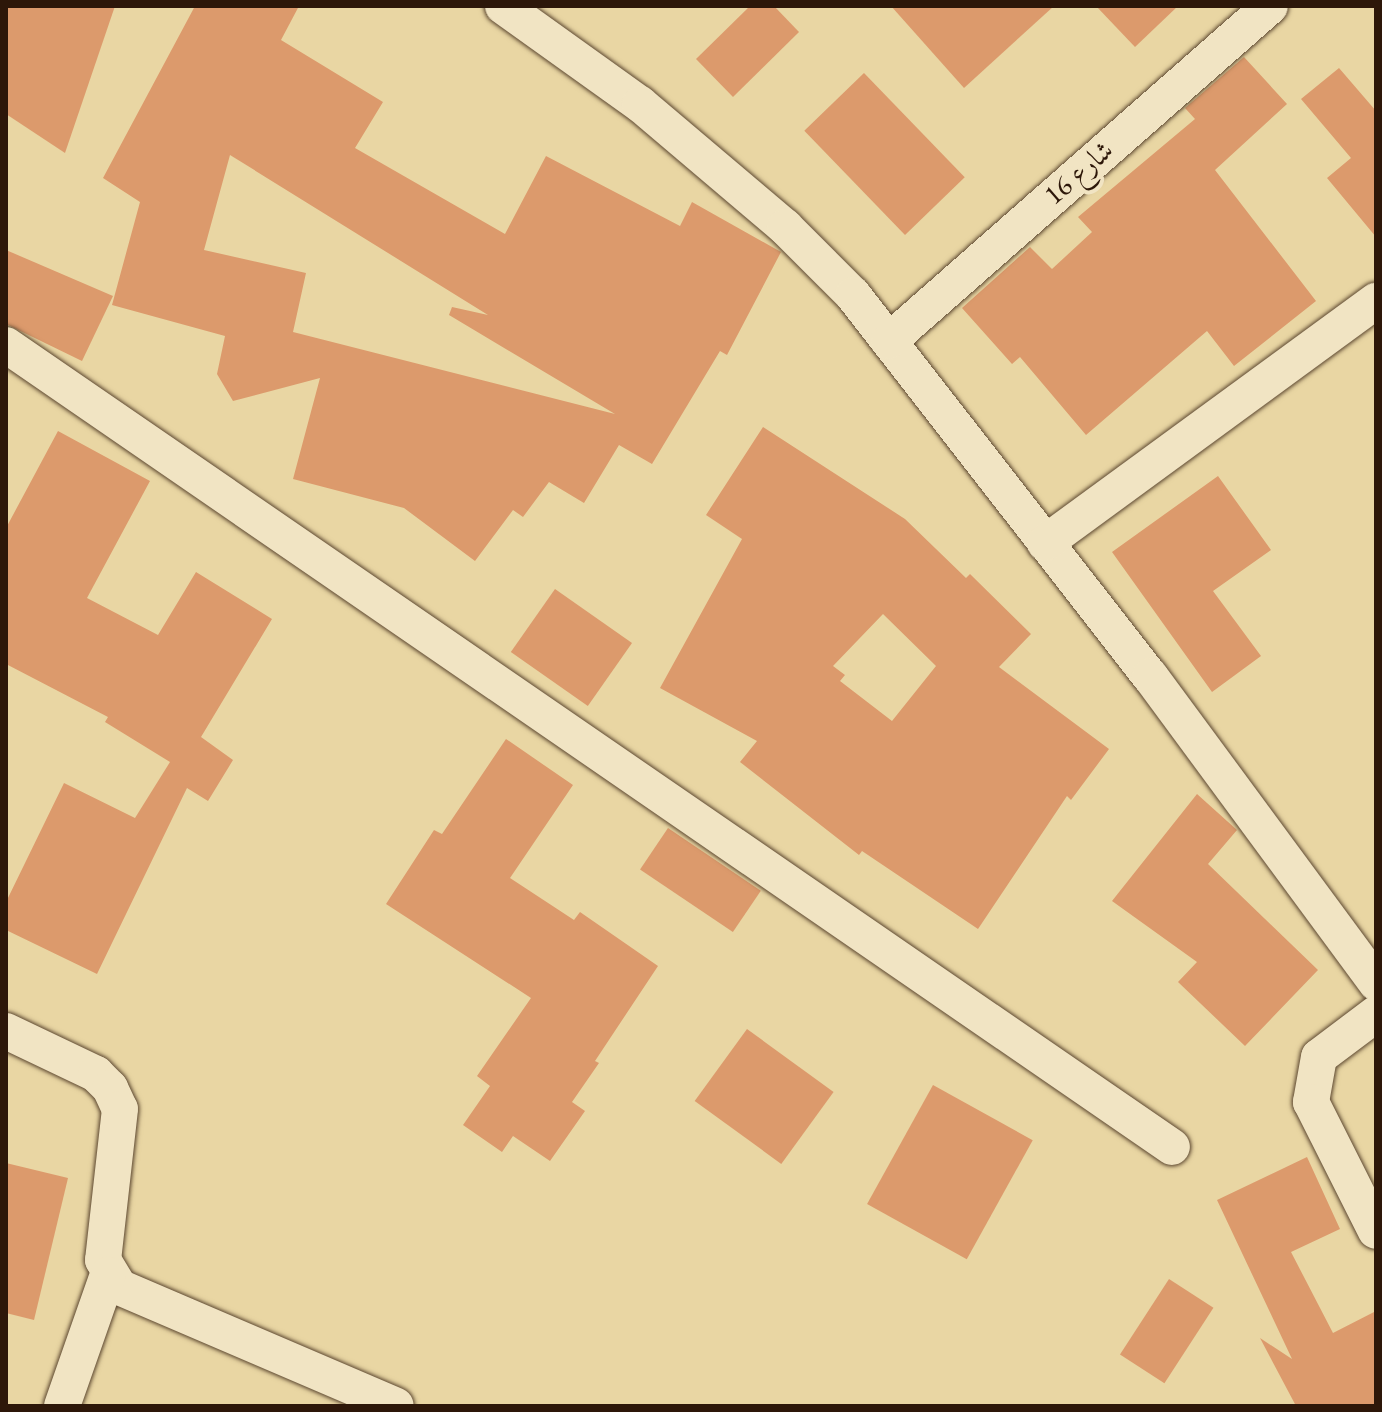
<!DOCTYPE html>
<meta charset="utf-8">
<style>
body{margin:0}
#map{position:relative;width:1382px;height:1412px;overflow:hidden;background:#e9d6a3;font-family:"EB Garamond",Amiri,serif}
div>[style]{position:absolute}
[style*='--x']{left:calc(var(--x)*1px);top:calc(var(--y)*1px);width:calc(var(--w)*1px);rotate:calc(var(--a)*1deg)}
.building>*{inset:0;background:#dc9a6c;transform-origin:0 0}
.roads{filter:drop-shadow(0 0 2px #5c4730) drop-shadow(0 0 2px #5c4730)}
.street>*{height:36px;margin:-18px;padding:0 18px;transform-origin:18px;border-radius:18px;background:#f1e4c3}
span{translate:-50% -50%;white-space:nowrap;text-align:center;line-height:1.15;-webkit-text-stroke:8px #f1e4c3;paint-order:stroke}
.street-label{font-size:28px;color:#2d1709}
.frame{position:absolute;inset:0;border:8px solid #2d1709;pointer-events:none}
</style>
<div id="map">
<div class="building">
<div style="clip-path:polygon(6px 6px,115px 6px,65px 153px,6px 114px)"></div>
<div style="clip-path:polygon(evenodd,195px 6px,299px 6px,281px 40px,383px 102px,355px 148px,505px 234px,546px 156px,680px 226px,692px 202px,781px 252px,727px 355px,720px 351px,652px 464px,619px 445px,584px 503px,549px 482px,523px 517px,513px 510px,475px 561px,404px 508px,293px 479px,320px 378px,233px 401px,217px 374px,225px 336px,112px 305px,140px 202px,103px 178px,195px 6px,230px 155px,488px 315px,452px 307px,449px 315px,615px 414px,293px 332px,306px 273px,204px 250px,230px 155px)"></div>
<div style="clip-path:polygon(750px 6px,774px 6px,799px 32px,733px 97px,696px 59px)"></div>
<div style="clip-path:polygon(891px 6px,1054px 6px,964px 88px)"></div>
<div style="clip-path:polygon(1096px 6px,1178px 6px,1135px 47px)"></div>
<div style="clip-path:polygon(1244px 57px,1287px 104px,1215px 170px,1316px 301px,1234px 366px,1207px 331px,1086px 435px,1020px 357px,1012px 364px,962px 308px,1030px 247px,1052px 269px,1092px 232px,1078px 217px,1195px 119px,1185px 108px)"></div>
<div style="clip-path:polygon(1339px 68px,1376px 111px,1376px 237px,1327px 178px,1351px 158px,1301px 99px)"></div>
<div style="left:864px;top:73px;width:145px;height:83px;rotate:46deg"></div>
<div style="clip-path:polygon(6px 250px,113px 296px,82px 361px,6px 324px)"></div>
<div style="clip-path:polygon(evenodd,763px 427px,905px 519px,966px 578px,970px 574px,1031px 634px,999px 667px,1109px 749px,1071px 800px,1067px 796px,978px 929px,862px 851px,859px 855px,740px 762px,757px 741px,660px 688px,742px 539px,706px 515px,763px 427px,883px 614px,936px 666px,892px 721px,840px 681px,845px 675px,833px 666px,883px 614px)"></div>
<div style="clip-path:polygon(58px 431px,150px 481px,87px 598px,158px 635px,196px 572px,272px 619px,201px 737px,233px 760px,208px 801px,187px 788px,97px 974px,6px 930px,6px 902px,64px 783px,135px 818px,170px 762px,105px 722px,108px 717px,6px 664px,6px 528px)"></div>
<div style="clip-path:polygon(1218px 476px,1271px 550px,1213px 591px,1261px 656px,1212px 692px,1112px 552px)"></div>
<div style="left:555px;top:589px;width:94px;height:77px;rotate:35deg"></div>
<div style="clip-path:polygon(506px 739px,573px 785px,510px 878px,574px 920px,580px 912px,658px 966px,595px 1061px,599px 1063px,572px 1102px,585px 1111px,550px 1161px,513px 1136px,502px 1152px,463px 1125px,490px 1086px,477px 1076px,531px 998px,386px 904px,434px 830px,442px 834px)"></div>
<div style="clip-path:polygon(1197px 794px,1237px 830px,1208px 864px,1318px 970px,1245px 1046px,1178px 982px,1197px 962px,1112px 901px)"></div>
<div style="left:668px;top:828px;width:112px;height:50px;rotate:34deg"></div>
<div style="left:747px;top:1029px;width:107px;height:89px;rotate:36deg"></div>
<div style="left:933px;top:1085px;width:114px;height:136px;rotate:29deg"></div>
<div style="clip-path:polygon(1307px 1157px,1340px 1229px,1291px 1252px,1333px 1333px,1376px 1311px,1376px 1406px,1296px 1406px,1260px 1338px,1292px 1359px,1217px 1200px)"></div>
<div style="clip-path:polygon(6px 1163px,68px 1178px,34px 1320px,6px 1313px)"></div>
<div style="left:1169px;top:1279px;width:53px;height:90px;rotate:33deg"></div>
</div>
<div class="roads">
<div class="street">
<div style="--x:503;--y:6;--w:168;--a:35.6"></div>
<div style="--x:640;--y:104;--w:190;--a:40.3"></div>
<div style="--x:785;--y:227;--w:96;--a:45"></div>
<div style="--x:853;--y:295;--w:483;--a:52.1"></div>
<div style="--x:1150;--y:676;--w:381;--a:53.6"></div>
<div style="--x:889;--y:341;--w:507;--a:-41.32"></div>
<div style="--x:6;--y:345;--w:1415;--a:34.52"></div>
<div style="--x:1045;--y:543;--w:410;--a:-36.2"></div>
<div style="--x:1376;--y:1014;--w:71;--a:143"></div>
<div style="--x:1319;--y:1057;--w:46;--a:100.1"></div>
<div style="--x:1311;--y:1102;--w:144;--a:63.3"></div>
<div style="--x:6;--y:1031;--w:100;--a:25.5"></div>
<div style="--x:96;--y:1074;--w:20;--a:45"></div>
<div style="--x:110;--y:1088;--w:23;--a:65"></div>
<div style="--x:120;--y:1109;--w:152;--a:96.4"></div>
<div style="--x:103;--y:1260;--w:31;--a:59"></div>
<div style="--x:119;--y:1287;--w:301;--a:23.2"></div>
<div style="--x:62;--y:1406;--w:139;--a:-70.7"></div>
</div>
</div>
<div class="street-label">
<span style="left:1078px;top:172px;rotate:-41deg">شارع 16</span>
</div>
<div class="frame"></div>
</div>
